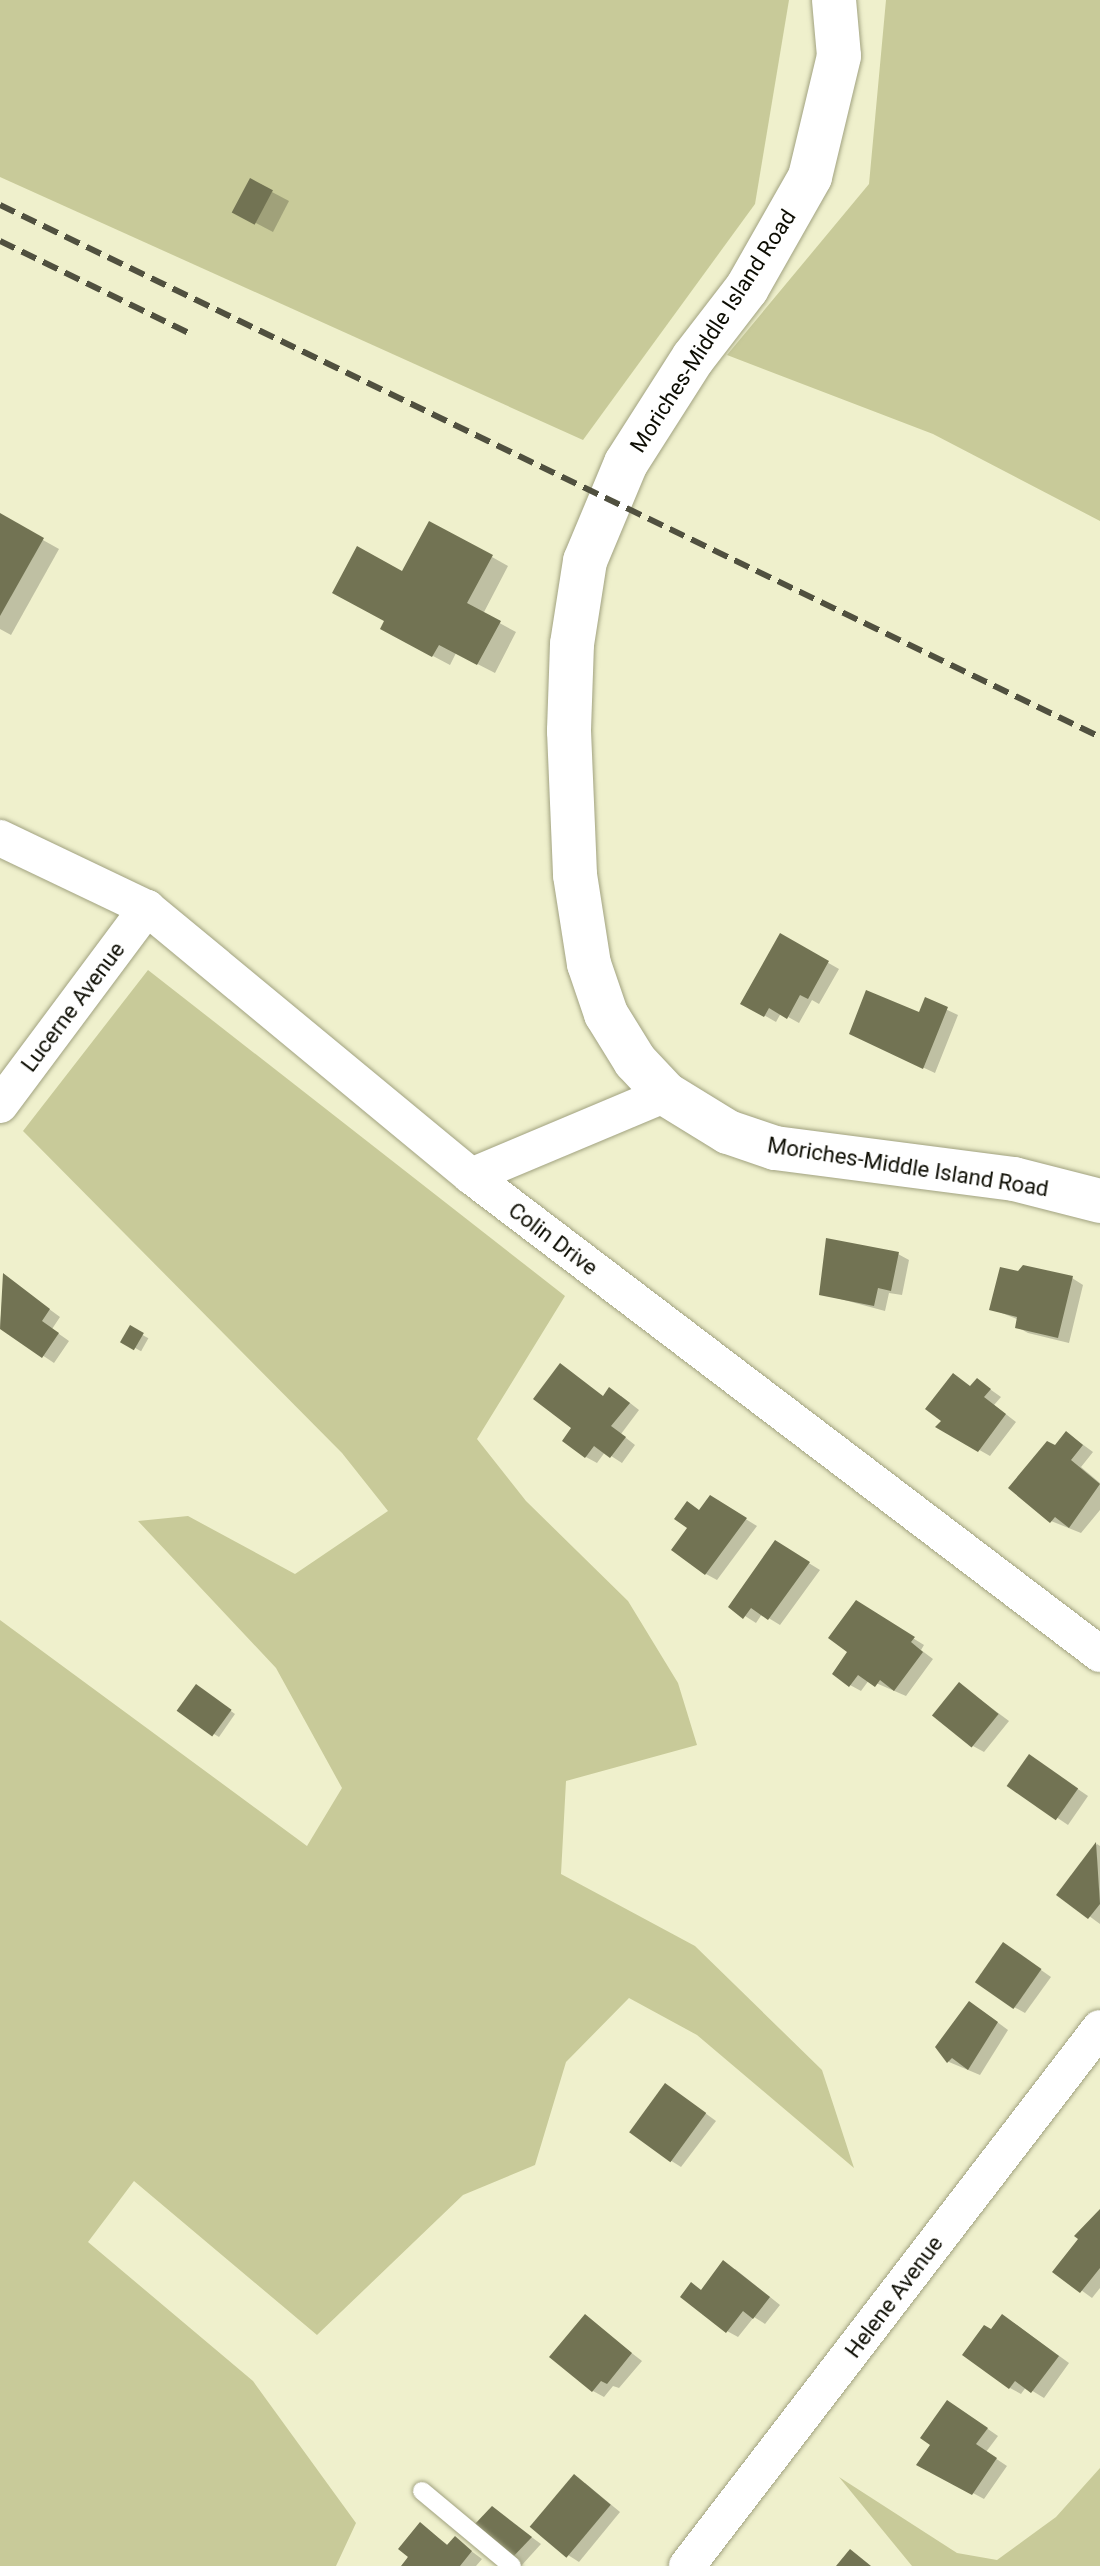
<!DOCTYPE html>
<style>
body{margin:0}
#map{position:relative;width:1100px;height:2566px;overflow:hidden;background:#eff0cc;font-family:Roboto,sans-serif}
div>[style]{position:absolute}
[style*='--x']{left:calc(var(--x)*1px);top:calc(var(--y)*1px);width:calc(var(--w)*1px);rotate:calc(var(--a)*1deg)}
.green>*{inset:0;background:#c8ca99}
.shadow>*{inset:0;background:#0003;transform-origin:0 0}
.building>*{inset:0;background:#727353;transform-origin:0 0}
.roads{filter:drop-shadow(0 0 2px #a1a280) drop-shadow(0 0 2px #a1a280)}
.service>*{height:18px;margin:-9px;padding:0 9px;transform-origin:9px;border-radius:9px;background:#fff}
.minor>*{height:36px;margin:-18px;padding:0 18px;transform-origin:18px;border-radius:18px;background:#fff}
.secondary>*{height:44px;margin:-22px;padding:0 22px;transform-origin:22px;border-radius:22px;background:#fff}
.rail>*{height:6px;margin-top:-3px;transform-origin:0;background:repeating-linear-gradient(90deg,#50503f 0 16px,transparent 0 24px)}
span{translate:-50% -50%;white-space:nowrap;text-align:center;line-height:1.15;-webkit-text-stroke:6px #fff;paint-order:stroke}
.street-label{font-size:22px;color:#0d0d03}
</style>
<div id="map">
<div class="green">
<div style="clip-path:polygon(0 0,789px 0,755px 204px,583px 440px,0 177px)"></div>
<div style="clip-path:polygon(886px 0,1100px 0,1100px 521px,933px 434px,727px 355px,869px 184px)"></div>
<div style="clip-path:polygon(148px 970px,565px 1296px,477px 1439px,526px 1501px,628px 1601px,678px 1683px,697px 1745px,566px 1781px,561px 1874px,695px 1946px,822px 2070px,854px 2168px,697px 2035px,629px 1998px,566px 2062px,535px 2165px,463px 2195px,317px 2335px,134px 2181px,88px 2242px,253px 2381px,356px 2523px,336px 2566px,0 2566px,0 1620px,307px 1846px,342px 1788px,276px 1668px,138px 1521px,188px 1516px,295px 1574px,388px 1511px,342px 1453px,23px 1131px)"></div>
<div style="clip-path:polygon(1100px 2468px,1100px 2566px,912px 2566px,839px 2477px,957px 2553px,997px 2560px,1056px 2517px)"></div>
</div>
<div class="shadow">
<div style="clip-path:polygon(272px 192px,289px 201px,273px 232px,252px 221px)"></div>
<div style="clip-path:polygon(0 516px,59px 549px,11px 635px,0 629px)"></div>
<div style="clip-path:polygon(492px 557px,508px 566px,483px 614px,516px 632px,495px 673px,456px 653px,450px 665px,399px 638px,386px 621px,403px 574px)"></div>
<div style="clip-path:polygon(781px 936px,839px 969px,819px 1004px,812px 1000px,799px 1023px,781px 1013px,776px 1022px,743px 1003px)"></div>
<div style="clip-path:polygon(926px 1000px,958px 1015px,935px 1073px,862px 1039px,920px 1014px)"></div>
<div style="clip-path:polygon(898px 1254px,909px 1260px,902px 1295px,889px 1293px,885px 1311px,822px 1294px)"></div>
<div style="clip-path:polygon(4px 1276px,60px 1317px,52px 1329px,69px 1341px,54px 1363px,0 1327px)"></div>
<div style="clip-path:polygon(1072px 1278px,1083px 1285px,1069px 1343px,1028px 1333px,1017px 1327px,1019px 1320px,992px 1309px)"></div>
<div style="left:130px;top:1328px;width:21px;height:15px;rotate:29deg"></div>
<div style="clip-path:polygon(977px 1380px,1001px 1397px,994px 1405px,1016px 1422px,990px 1456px,939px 1427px)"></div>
<div style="clip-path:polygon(621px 1396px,639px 1410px,621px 1434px,635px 1445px,622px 1463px,605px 1452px,597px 1463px,586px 1457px,574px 1428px,604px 1397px)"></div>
<div style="clip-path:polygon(1067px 1433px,1093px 1452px,1081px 1467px,1100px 1483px,1100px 1510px,1081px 1533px,1051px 1521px,1056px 1447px)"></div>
<div style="clip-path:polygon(711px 1498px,757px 1526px,717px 1580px,706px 1574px,701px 1512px)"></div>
<div style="clip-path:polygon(786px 1549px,820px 1570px,780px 1625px,762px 1614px,756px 1623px,731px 1607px)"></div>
<div style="clip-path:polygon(856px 1603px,924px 1645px,921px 1650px,933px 1659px,906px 1696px,869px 1680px,861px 1691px,850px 1685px)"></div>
<div style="clip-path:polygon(959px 1684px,1009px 1721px,984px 1752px,973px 1746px)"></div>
<div style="clip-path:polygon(201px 1690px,235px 1714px,219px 1737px,214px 1734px)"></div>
<div style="clip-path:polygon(1040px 1763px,1088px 1796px,1068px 1825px,1010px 1786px)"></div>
<div style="clip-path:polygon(1097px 1844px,1100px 1846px,1100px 1924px,1059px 1894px)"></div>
<div style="clip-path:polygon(1014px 1951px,1051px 1977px,1025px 2013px,1014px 2007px)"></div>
<div style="clip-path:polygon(981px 2010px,1008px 2030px,980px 2075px,949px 2062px,938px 2047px)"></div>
<div style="clip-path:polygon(676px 2092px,716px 2121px,681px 2167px,670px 2160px)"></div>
<div style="clip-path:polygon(1100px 2211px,1100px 2288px,1092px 2298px,1055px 2271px)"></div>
<div style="clip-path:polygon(735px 2269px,780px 2305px,765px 2324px,754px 2317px,738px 2337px,727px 2331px,702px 2291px)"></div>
<div style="clip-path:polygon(585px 2317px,642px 2361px,619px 2388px,613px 2386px,604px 2397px,593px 2391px)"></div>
<div style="clip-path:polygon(1014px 2323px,1069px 2363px,1044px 2398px,1026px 2387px,1021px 2394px,1010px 2388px,992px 2332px)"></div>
<div style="clip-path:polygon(959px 2409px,998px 2436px,986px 2452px,1007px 2466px,984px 2499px,919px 2464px)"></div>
<div style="clip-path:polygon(585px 2483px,620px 2512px,579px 2562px,568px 2555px)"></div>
<div style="clip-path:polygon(492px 2508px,541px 2544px,521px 2566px,510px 2559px)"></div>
<div style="clip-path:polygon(421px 2525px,449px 2546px,455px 2539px,482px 2559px,476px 2566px,404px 2566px)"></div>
</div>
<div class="building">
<div style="left:250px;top:178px;width:26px;height:39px;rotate:28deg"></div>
<div style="clip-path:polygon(0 513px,44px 538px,0 616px)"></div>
<div style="clip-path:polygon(429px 521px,493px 555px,467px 603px,501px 621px,477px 665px,439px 645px,432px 657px,380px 629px,384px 621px,332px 593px,357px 546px,402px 571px)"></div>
<div style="clip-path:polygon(780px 933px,829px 961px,808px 999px,800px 995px,787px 1019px,769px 1008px,764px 1017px,740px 1004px)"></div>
<div style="clip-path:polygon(866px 990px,919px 1012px,925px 997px,948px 1007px,923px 1069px,849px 1034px)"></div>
<div style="clip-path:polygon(826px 1238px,899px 1252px,891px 1291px,878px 1288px,874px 1306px,819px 1295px)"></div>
<div style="clip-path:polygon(1023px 1265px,1073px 1276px,1058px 1338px,1015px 1328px,1017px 1317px,989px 1310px,1000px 1267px,1018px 1271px)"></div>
<div style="clip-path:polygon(3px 1273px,50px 1309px,42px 1321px,59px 1333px,42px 1358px,0 1329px)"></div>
<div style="left:130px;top:1325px;width:16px;height:20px;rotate:30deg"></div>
<div style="clip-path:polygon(560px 1363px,603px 1396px,609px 1387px,630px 1403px,611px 1426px,626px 1437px,610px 1458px,594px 1446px,585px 1458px,562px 1441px,571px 1428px,533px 1399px)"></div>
<div style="clip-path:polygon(953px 1373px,970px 1386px,977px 1378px,991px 1389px,984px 1397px,1006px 1414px,978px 1452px,935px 1427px,941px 1421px,925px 1409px)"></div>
<div style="clip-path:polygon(1066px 1431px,1083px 1445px,1071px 1460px,1100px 1484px,1069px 1528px,1055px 1517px,1050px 1523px,1008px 1488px,1047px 1441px,1055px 1445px)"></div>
<div style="clip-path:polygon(710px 1495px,747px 1518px,705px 1575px,671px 1550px,687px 1528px,674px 1519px,687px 1501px,699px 1510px)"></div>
<div style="clip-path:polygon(775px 1540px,810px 1562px,768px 1620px,751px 1608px,743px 1619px,728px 1607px)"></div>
<div style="clip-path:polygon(856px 1600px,915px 1637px,911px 1642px,923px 1652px,894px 1691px,880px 1680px,875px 1687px,858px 1675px,849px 1687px,832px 1674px,847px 1652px,828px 1638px)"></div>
<div style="left:959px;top:1682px;width:51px;height:43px;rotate:39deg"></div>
<div style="left:196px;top:1684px;width:44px;height:33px;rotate:36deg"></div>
<div style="left:1029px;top:1754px;width:60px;height:39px;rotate:35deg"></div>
<div style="clip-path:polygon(1096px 1842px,1100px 1904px,1088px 1919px,1056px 1895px)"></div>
<div style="left:1003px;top:1942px;width:47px;height:49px;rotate:35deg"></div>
<div style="clip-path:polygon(969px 2001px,998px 2022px,968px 2070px,952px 2058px,947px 2063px,935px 2047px)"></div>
<div style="left:665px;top:2083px;width:51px;height:61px;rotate:36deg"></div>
<div style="clip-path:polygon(1100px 2209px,1100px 2268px,1080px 2293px,1052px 2272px,1078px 2239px,1074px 2236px)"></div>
<div style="clip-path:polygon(723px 2260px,770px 2297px,753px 2319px,743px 2311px,726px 2333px,680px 2297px,691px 2282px,701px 2290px)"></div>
<div style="clip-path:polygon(585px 2314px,632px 2353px,607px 2384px,601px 2381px,592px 2392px,549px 2357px)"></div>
<div style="clip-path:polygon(1002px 2314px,1059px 2356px,1031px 2393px,1015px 2381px,1009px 2389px,962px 2355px,984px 2325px,991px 2329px)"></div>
<div style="clip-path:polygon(947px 2400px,988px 2428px,976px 2444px,997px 2458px,972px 2495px,916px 2465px,930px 2445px,920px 2438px)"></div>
<div style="left:574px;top:2474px;width:48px;height:69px;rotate:40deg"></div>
<div style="clip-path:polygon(492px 2506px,532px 2537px,509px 2561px,474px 2525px)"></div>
<div style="clip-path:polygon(420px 2522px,447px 2545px,455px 2536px,472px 2551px,460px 2566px,401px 2566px,408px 2557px,398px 2549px)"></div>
<div style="clip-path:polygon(850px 2549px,871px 2566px,836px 2566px)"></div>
</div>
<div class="roads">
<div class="service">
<div style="--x:422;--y:2491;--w:117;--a:39.8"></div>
</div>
<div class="minor">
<div style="--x:0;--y:838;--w:163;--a:25.5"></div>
<div style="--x:147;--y:908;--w:420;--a:39.6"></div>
<div style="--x:471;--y:1176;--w:790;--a:37.23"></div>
<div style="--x:0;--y:1105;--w:246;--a:-53.3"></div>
<div style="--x:471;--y:1176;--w:212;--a:-22.8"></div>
<div style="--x:687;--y:2566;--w:678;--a:-52.49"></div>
</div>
<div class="secondary">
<div style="--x:834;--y:0;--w:56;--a:84.9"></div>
<div style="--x:839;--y:56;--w:124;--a:103.5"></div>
<div style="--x:810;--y:177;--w:128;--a:119.6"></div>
<div style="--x:747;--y:288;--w:88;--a:127.6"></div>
<div style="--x:693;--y:358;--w:125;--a:122.5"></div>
<div style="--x:626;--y:463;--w:106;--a:112.7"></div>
<div style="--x:585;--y:561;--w:84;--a:98.9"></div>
<div style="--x:572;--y:644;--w:87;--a:92"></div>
<div style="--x:569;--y:731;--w:144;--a:87.6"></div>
<div style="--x:575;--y:875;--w:90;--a:81.1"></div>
<div style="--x:589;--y:964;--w:53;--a:71.2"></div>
<div style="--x:606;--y:1014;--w:55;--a:58.3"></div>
<div style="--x:635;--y:1061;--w:45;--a:46.8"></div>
<div style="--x:666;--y:1094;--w:73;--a:31.5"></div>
<div style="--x:728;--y:1132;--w:50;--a:18.8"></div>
<div style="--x:775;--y:1148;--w:241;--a:7.4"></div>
<div style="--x:1014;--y:1179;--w:89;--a:14.3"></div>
</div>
</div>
<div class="rail">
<div style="--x:0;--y:205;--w:1222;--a:25.81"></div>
<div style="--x:0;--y:241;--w:210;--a:26"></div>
</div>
<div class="street-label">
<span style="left:713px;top:331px;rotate:-57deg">Moriches-Middle Island Road</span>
<span style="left:73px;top:1007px;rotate:-53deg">Lucerne Avenue</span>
<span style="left:908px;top:1167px;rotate:9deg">Moriches-Middle Island Road</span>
<span style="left:553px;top:1239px;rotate:37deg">Colin Drive</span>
<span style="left:894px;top:2297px;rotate:-53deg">Helene Avenue</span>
</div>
</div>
